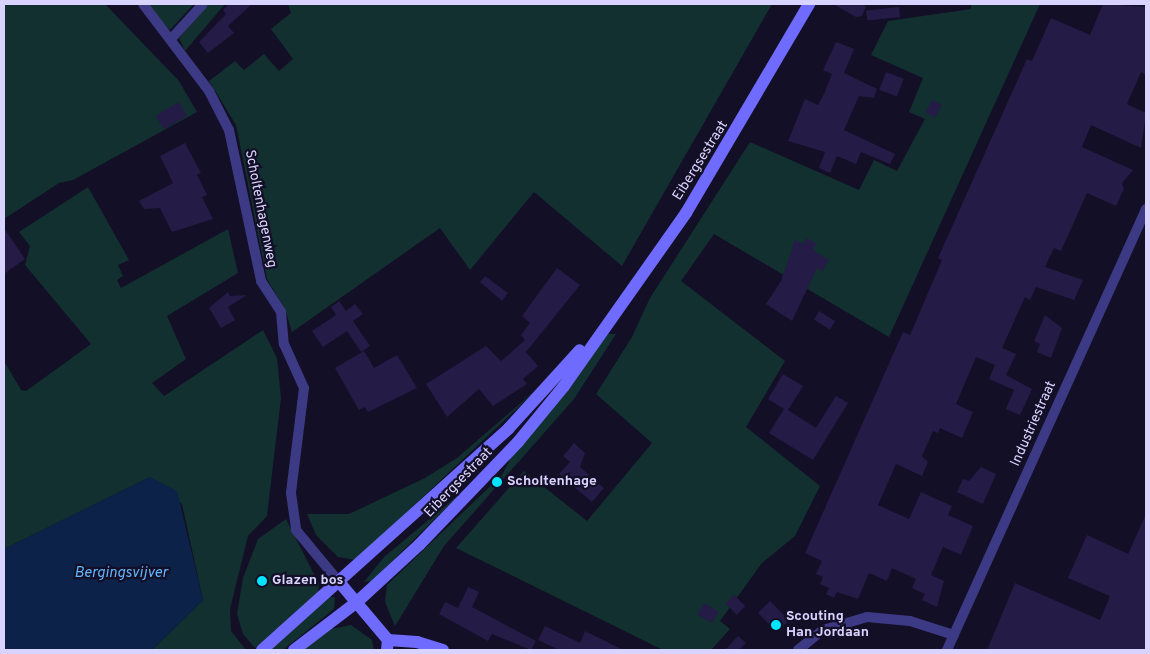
<!DOCTYPE html>
<style>
body{margin:0}
#map{position:relative;width:1150px;height:654px;overflow:hidden;background:#130f26;font-family:Overpass,sans-serif}
div>[style]{position:absolute}
[style*='--x']{left:calc(var(--x)*1px);top:calc(var(--y)*1px);width:calc(var(--w)*1px);rotate:calc(var(--a)*1deg)}
.green>*{inset:0;background:#12302f}
.water>*{inset:0;background:#0c2248}
.building>*{inset:0;background:#241b47;transform-origin:0 0}
.street>*{height:10px;margin:-5px;padding:0 5px;transform-origin:5px;border-radius:5px;background:#3d3a85}
.secondary>*{height:12px;margin:-6px;padding:0 6px;transform-origin:6px;border-radius:6px;background:#6f6bff}
.dots>*{width:14px;height:14px;translate:-50% -50%;box-sizing:border-box;border:2px solid #130f26;border-radius:50%}
span{translate:-50% -50%;white-space:nowrap;text-align:center;line-height:1.15;-webkit-text-stroke:4.5px #130f26;paint-order:stroke}
.street-label{font-size:14px;color:#d9d4ff}
.poi-label{font-size:14px;color:#d9d4ff;font-weight:700}
.left{translate:0 -50%;text-align:left}
.water-label{font-size:15px;color:#62b6ff;font-style:italic}
.frame{position:absolute;inset:0;border:5px solid #d9d4ff;pointer-events:none}
</style>
<div id="map">
<div class="green">
<div style="clip-path:polygon(4px 4px,105px 4px,179px 81px,197px 112px,73px 180px,59px 183px,4px 219px)"></div>
<div style="clip-path:polygon(143px 4px,194px 4px,170px 30px)"></div>
<div style="clip-path:polygon(209px 4px,225px 4px,185px 51px,179px 38px)"></div>
<div style="clip-path:polygon(288px 4px,772px 4px,622px 266px,534px 192px,470px 270px,440px 228px,292px 332px,285px 309px,267px 279px,236px 125px,209px 81px,235px 61px,244px 70px,264px 54px,279px 71px,293px 59px,271px 29px,291px 13px)"></div>
<div style="clip-path:polygon(971px 4px,1040px 4px,889px 337px,714px 234px,681px 281px,785px 361px,746px 427px,820px 486px,795px 536px,762px 563px,720px 621px,730px 629px,711px 650px,663px 650px,456px 548px,524px 471px,587px 521px,652px 443px,596px 394px,632px 337px,650px 298px,750px 142px,859px 190px,874px 160px,897px 171px,925px 119px,909px 112px,923px 78px,871px 55px,888px 21px,971px 9px)"></div>
<div style="clip-path:polygon(88px 187px,129px 260px,118px 265px,123px 276px,117px 280px,121px 288px,228px 229px,238px 273px,167px 316px,186px 359px,152px 383px,164px 396px,263px 330px,277px 358px,281px 398px,267px 516px,248px 536px,230px 609px,231px 631px,246px 650px,152px 650px,203px 600px,182px 504px,150px 477px,4px 549px,4px 361px,21px 390px,26px 391px,91px 344px,25px 265px,30px 246px,19px 232px)"></div>
<div style="clip-path:polygon(608px 334px,616px 334px,574px 399px,444px 546px,395px 626px,385px 602px,387px 585px,502px 475px,514px 452px)"></div>
<div style="clip-path:polygon(545px 382px,356px 560px,338px 557px,316px 535px,307px 514px,349px 514px,425px 478px,457px 458px)"></div>
<div style="clip-path:polygon(462px 492px,372px 581px,364px 582px,384px 557px)"></div>
<div style="clip-path:polygon(286px 519px,319px 584px,318px 593px,255px 648px,243px 634px,237px 614px,243px 578px,258px 539px)"></div>
<div style="clip-path:polygon(330px 597px,335px 597px,334px 609px,283px 650px,270px 650px)"></div>
<div style="clip-path:polygon(351px 625px,372px 640px,374px 650px,303px 650px,331px 629px)"></div>
</div>
<div class="water">
<div style="clip-path:polygon(150px 477px,177px 491px,203px 600px,152px 650px,4px 650px,4px 549px)"></div>
</div>
<div class="building">
<div style="clip-path:polygon(229px 4px,252px 4px,228px 26px,234px 33px,208px 53px,199px 42px,226px 14px,223px 10px)"></div>
<div style="clip-path:polygon(833px 4px,861px 4px,866px 6px,862px 16px,856px 17px)"></div>
<div style="clip-path:polygon(1103px 4px,1146px 7px,1146px 75px,1141px 72px,1127px 104px,1146px 113px,1141px 148px,1091px 125px,1082px 147px,1133px 170px,1122px 183px,1124px 189px,1116px 206px,1087px 193px,1061px 251px,1054px 248px,1045px 267px,1083px 280px,1074px 300px,1036px 287px,1030px 300px,1025px 297px,1002px 348px,1016px 354px,1006px 375px,1032px 389px,1020px 415px,1006px 409px,1014px 390px,989px 379px,995px 365px,976px 357px,956px 404px,973px 412px,962px 438px,940px 428px,938px 433px,933px 431px,922px 456px,928px 462px,922px 476px,896px 464px,878px 505px,909px 519px,921px 492px,952px 506px,948px 515px,973px 526px,961px 555px,943px 547px,931px 575px,944px 581px,937px 607px,922px 600px,925px 594px,912px 588px,916px 579px,892px 568px,887px 581px,869px 573px,858px 599px,837px 592px,834px 598px,826px 594px,829px 588px,820px 584px,823px 577px,816px 574px,822px 561px,805px 553px,903px 332px,910px 335px,942px 260px,938px 258px,1027px 59px,1032px 61px,1051px 18px,1090px 35px)"></div>
<div style="left:899px;top:7px;width:10px;height:33px;rotate:84deg"></div>
<div style="clip-path:polygon(836px 42px,854px 49px,844px 73px,877px 89px,874px 98px,859px 96px,844px 130px,895px 154px,890px 164px,861px 152px,856px 164px,837px 156px,830px 173px,819px 168px,825px 152px,788px 141px,805px 99px,818px 105px,824px 94px,832px 74px,823px 70px)"></div>
<div style="left:886px;top:72px;width:19px;height:19px;rotate:21deg"></div>
<div style="left:932px;top:100px;width:11px;height:14px;rotate:27deg"></div>
<div style="left:179px;top:102px;width:16px;height:27px;rotate:60deg"></div>
<div style="clip-path:polygon(185px 143px,201px 173px,197px 175px,207px 195px,202px 197px,213px 219px,172px 232px,160px 208px,144px 209px,139px 201px,173px 183px,160px 156px)"></div>
<div style="clip-path:polygon(4px 228px,25px 259px,4px 274px)"></div>
<div style="clip-path:polygon(806px 238px,816px 243px,813px 249px,818px 254px,829px 260px,823px 271px,817px 268px,792px 321px,766px 304px,781px 281px,795px 240px,803px 244px)"></div>
<div style="clip-path:polygon(557px 268px,580px 285px,526px 352px,538px 366px,523px 379px,527px 384px,493px 406px,479px 389px,447px 417px,426px 384px,486px 346px,501px 361px,525px 340px,521px 335px,530px 323px,522px 316px)"></div>
<div style="clip-path:polygon(485px 276px,508px 293px,502px 301px,480px 282px)"></div>
<div style="clip-path:polygon(228px 292px,230px 296px,247px 295px,228px 307px,235px 320px,221px 328px,209px 308px)"></div>
<div style="clip-path:polygon(339px 301px,346px 311px,355px 304px,363px 314px,353px 321px,370px 346px,361px 352px,347px 331px,323px 347px,312px 331px,336px 315px,331px 307px)"></div>
<div style="left:819px;top:311px;width:19px;height:10px;rotate:32deg"></div>
<div style="clip-path:polygon(1045px 315px,1062px 328px,1051px 358px,1037px 352px,1040px 344px,1034px 341px)"></div>
<div style="clip-path:polygon(364px 351px,374px 368px,397px 355px,417px 388px,368px 412px,365px 407px,359px 410px,335px 368px)"></div>
<div style="clip-path:polygon(783px 374px,803px 386px,788px 410px,816px 428px,836px 396px,848px 403px,813px 460px,769px 433px,784px 409px,768px 399px)"></div>
<div style="clip-path:polygon(574px 443px,585px 453px,580px 467px,604px 488px,592px 502px,559px 474px,570px 462px,563px 456px)"></div>
<div style="clip-path:polygon(981px 467px,996px 474px,983px 504px,957px 492px,963px 479px,969px 481px)"></div>
<div style="clip-path:polygon(1146px 514px,1146px 650px,987px 650px,1015px 583px,1100px 620px,1110px 596px,1068px 578px,1087px 535px,1128px 554px)"></div>
<div style="clip-path:polygon(468px 587px,479px 592px,472px 607px,536px 641px,531px 650px,492px 634px,488px 641px,439px 614px,445px 602px,458px 608px)"></div>
<div style="left:734px;top:595px;width:16px;height:12px;rotate:45deg"></div>
<div style="left:770px;top:601px;width:27px;height:17px;rotate:45deg"></div>
<div style="left:704px;top:603px;width:17px;height:13px;rotate:31deg"></div>
<div style="clip-path:polygon(545px 626px,580px 643px,585px 631px,623px 650px,559px 650px,538px 640px)"></div>
<div style="clip-path:polygon(738px 636px,746px 643px,739px 650px,725px 650px)"></div>
</div>
<div class="street">
<div style="--x:143;--y:4;--w:109;--a:52.8"></div>
<div style="--x:209;--y:91;--w:44;--a:62.9"></div>
<div style="--x:229;--y:130;--w:154;--a:78"></div>
<div style="--x:261;--y:281;--w:37;--a:57"></div>
<div style="--x:281;--y:312;--w:32;--a:85"></div>
<div style="--x:284;--y:344;--w:48;--a:65.6"></div>
<div style="--x:304;--y:388;--w:106;--a:97.1"></div>
<div style="--x:291;--y:493;--w:37;--a:82"></div>
<div style="--x:296;--y:530;--w:69;--a:50.3"></div>
<div style="--x:171;--y:39;--w:47;--a:-47.6"></div>
<div style="--x:798;--y:650;--w:32;--a:-39"></div>
<div style="--x:823;--y:630;--w:46;--a:-16.5"></div>
<div style="--x:867;--y:617;--w:43;--a:5.3"></div>
<div style="--x:910;--y:621;--w:46;--a:17.7"></div>
<div style="--x:947;--y:650;--w:484;--a:-65.7"></div>
</div>
<div class="secondary">
<div style="--x:340;--y:583;--w:75;--a:49.9"></div>
<div style="--x:388;--y:640;--w:10;--a:96"></div>
<div style="--x:388;--y:640;--w:29;--a:4"></div>
<div style="--x:417;--y:642;--w:27;--a:17"></div>
<div style="--x:262;--y:650;--w:332;--a:-41.9"></div>
<div style="--x:509;--y:428;--w:105;--a:-47.7"></div>
<div style="--x:294;--y:650;--w:79;--a:-37.3"></div>
<div style="--x:357;--y:602;--w:84;--a:-42.6"></div>
<div style="--x:419;--y:545;--w:143;--a:-46.1"></div>
<div style="--x:518;--y:442;--w:72;--a:-50.6"></div>
<div style="--x:564;--y:386;--w:212;--a:-54.8"></div>
<div style="--x:686;--y:213;--w:243;--a:-59.5"></div>
</div>
<div class="dots">
<div style="left:497px;top:482px;background:#00e5ff"></div>
<div style="left:262px;top:581px;background:#00e5ff"></div>
<div style="left:776px;top:625px;background:#00e5ff"></div>
</div>
<div class="street-label">
<span style="left:701px;top:161px;rotate:-58deg">Eibergsestraat</span>
<span style="left:260px;top:209px;rotate:79deg">Scholtenhagenweg</span>
<span style="left:1034px;top:424px;rotate:-66deg">Industriestraat</span>
<span style="left:459px;top:483px;rotate:-46deg">Eibergsestraat</span>
</div>
<div class="poi-label">
<span class="left" style="left:507px;top:482px">Scholtenhage</span>
<span class="left" style="left:272px;top:581px">Glazen bos</span>
<span class="left" style="left:786px;top:625px">Scouting<br>Han Jordaan</span>
</div>
<div class="water-label">
<span style="left:121px;top:574px">Bergingsvijver</span>
</div>
<div class="frame"></div>
</div>
